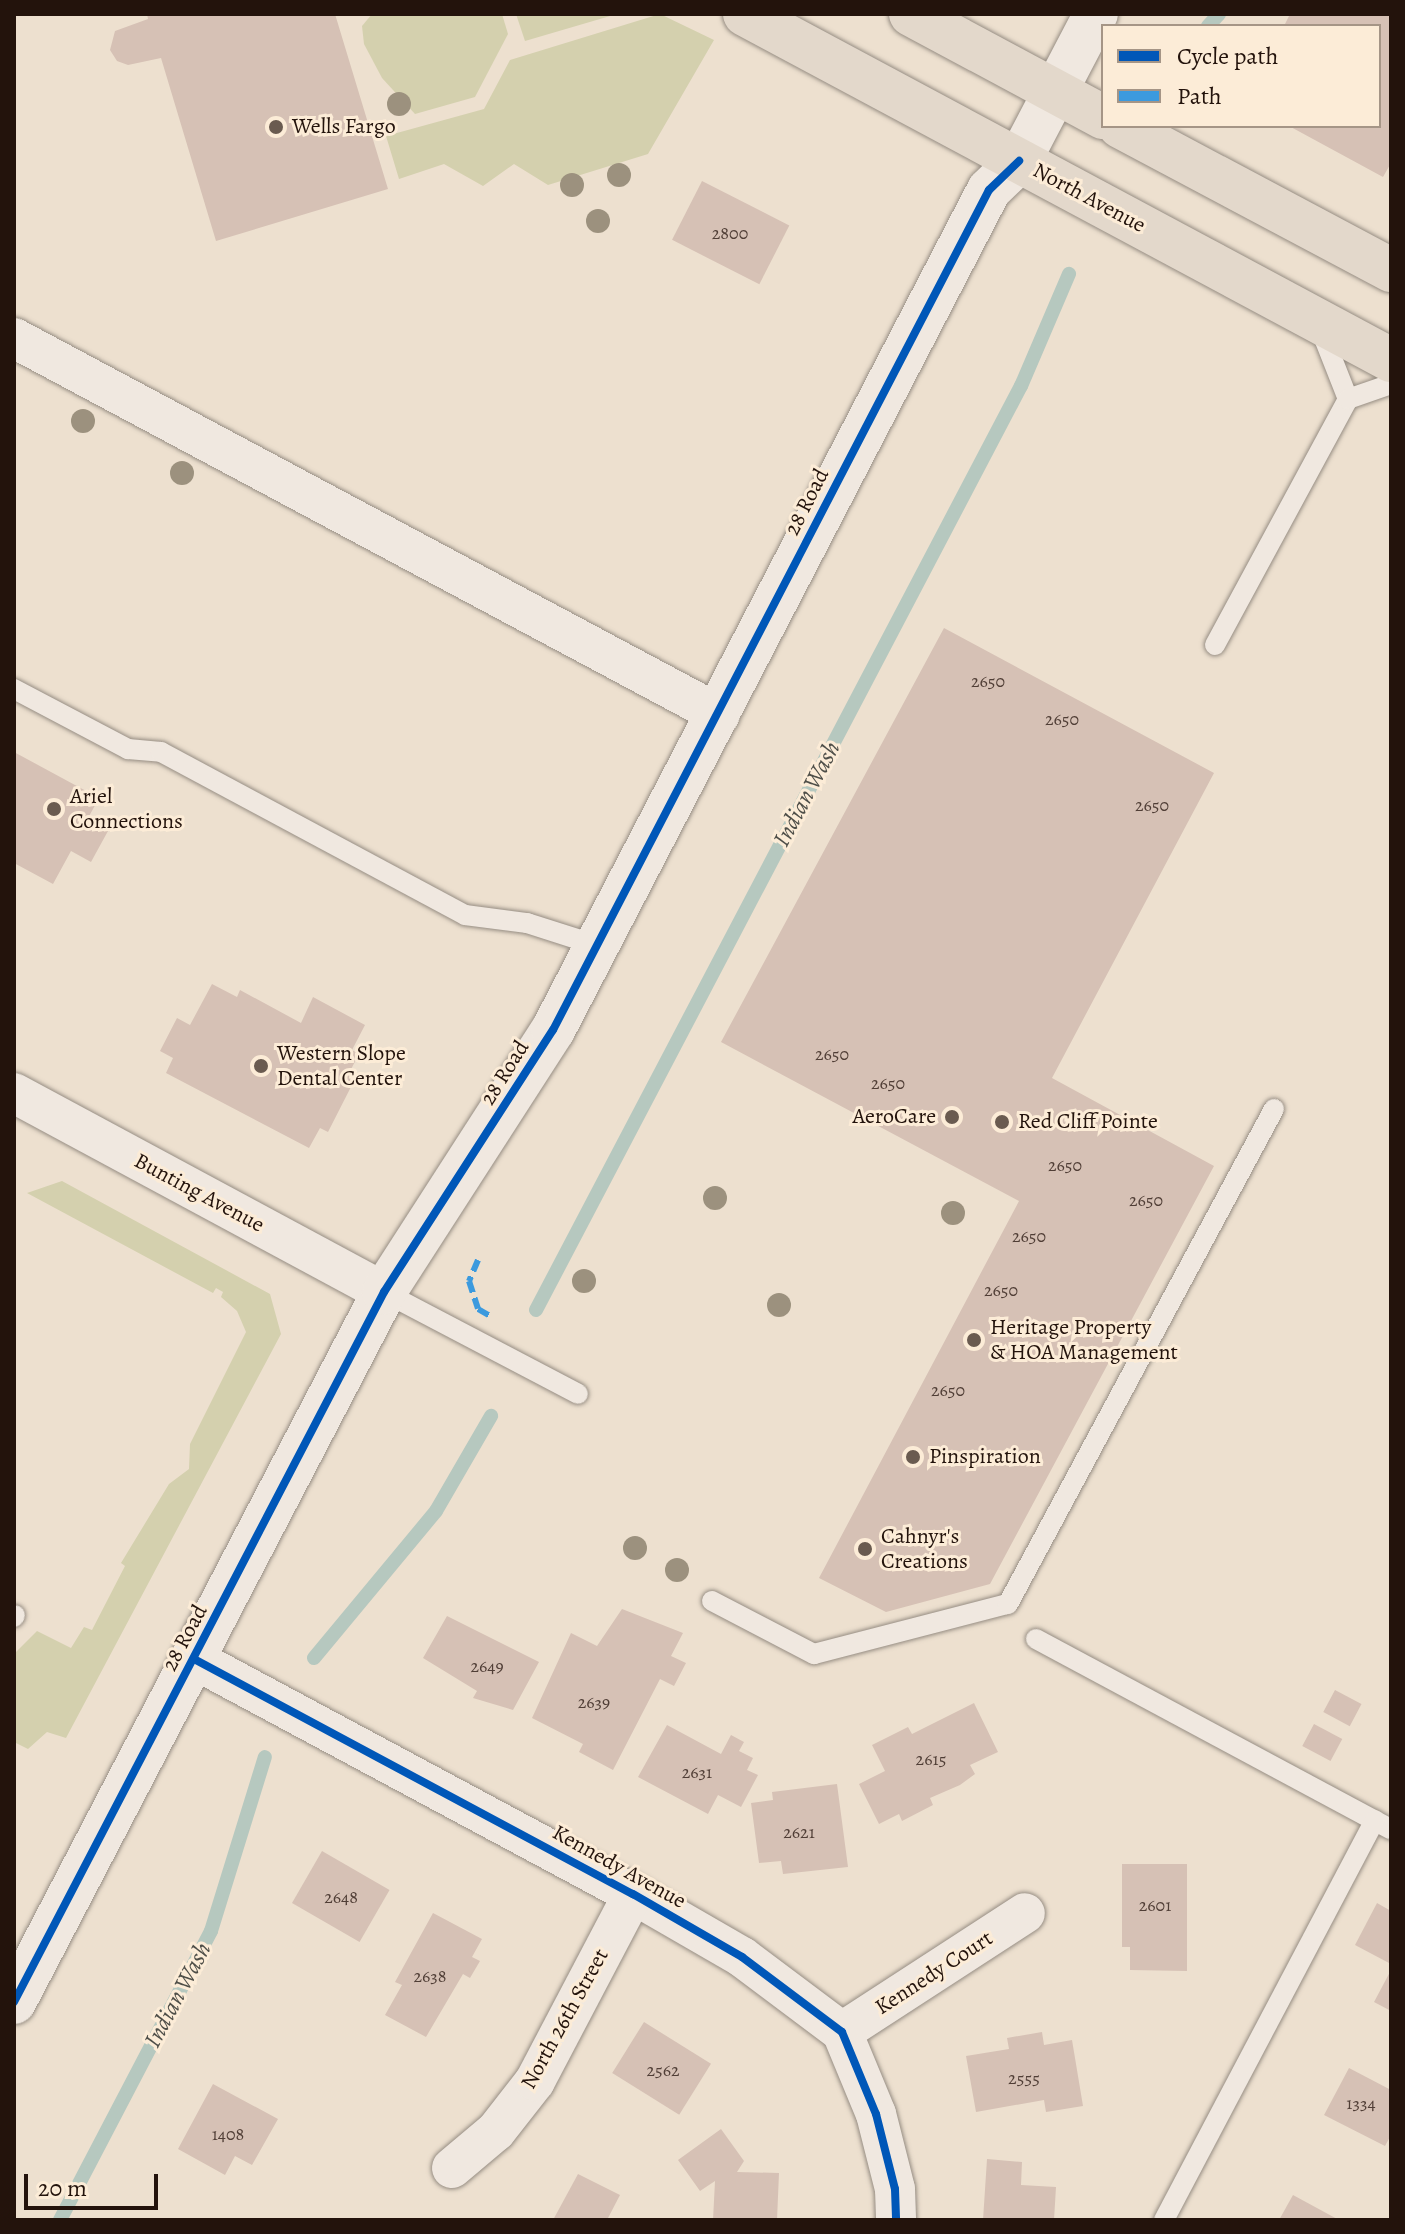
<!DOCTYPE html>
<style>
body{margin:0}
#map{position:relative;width:1405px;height:2234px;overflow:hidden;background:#ede0cf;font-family:Alegreya,serif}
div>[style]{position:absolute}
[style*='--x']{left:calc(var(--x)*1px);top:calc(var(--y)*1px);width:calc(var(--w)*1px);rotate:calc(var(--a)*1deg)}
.green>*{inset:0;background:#d4d0ae}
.stream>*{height:14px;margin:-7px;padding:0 7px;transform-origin:7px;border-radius:7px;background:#b6c8bf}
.building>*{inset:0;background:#d6c1b5;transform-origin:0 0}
.roads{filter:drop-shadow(0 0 2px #968d83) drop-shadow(0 0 2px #968d83)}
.service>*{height:20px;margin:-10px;padding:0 10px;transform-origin:10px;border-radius:10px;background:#f0e8e0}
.minor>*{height:40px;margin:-20px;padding:0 20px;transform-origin:20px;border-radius:20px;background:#f0e8e0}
.secondary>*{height:44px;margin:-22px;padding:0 22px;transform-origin:22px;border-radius:22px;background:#f0e8e0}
.primary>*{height:44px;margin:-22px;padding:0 22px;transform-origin:22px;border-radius:22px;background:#e3d8cb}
.quiet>*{height:6px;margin-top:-3px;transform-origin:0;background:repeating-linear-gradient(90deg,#3c9ade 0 12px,transparent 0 18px)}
.cycleway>*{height:8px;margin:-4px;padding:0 4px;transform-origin:4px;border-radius:4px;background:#0057b8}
.trees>*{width:24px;height:24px;margin:-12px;border-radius:50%;background:#9c917e}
.dots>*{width:22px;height:22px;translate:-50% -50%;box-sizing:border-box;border:4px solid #fcecd7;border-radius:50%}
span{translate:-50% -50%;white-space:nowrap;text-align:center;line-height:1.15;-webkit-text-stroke:6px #fcecd7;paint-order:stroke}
.number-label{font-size:18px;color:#503e36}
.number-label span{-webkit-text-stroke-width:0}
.poi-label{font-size:22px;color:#23130c}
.left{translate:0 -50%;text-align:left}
.right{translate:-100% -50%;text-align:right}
.street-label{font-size:22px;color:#23130c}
.water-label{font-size:24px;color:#4e4e48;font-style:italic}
.frame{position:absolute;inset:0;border:16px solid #23130c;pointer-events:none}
.legend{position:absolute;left:1101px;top:24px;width:280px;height:104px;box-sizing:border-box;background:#fcecd7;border:2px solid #a59586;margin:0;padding:10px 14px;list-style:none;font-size:24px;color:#23130c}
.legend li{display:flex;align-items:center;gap:16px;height:40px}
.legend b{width:40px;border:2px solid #a59586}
.scale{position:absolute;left:24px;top:2174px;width:134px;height:36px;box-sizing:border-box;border:4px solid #23130c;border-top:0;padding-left:10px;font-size:24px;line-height:28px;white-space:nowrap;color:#23130c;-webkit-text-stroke:6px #fcecd7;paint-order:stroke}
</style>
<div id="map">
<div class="green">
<div style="clip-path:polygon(372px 14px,502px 14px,508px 34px,475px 97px,415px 114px,382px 78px,364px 44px,362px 26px)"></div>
<div style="clip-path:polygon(516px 14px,617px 14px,525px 41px)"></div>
<div style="clip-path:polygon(660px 14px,714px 40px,648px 154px,548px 185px,514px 164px,483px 186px,444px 164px,399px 179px,386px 136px,484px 109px,510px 60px)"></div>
<div style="clip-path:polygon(62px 1181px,270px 1294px,281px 1334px,66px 1738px,47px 1732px,28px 1749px,14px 1742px,14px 1654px,37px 1631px,71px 1648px,84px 1627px,92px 1630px,125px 1566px,121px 1563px,169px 1484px,189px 1469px,190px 1444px,246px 1332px,237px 1311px,221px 1297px,223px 1292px,216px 1288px,213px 1293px,27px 1193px)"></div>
</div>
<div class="stream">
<div style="--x:1208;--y:26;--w:16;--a:-47"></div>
<div style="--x:536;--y:1310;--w:1044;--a:-62.31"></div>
<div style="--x:1021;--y:386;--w:122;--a:-66.8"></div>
<div style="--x:314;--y:1658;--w:191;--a:-50.3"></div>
<div style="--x:436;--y:1511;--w:110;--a:-59.9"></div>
<div style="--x:60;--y:2220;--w:326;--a:-62.4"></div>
<div style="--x:211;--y:1931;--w:182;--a:-72.8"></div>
</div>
<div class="building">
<div style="clip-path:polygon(147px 14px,335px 14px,388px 189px,216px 241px,161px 58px,128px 65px,117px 61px,110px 50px,115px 31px,148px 19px)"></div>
<div style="clip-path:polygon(1290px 14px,1391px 14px,1391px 163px,1383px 177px,1289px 126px,1379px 126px,1379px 26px,1284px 26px)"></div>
<div style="left:702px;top:181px;width:98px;height:66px;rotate:27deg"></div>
<div style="clip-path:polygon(944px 628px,1214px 773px,1052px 1078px,1214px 1166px,990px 1584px,886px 1612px,819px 1578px,1019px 1201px,721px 1042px)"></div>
<div style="clip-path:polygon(14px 752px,99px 798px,87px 820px,108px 831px,91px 862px,71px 851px,53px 884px,14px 863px)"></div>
<div style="clip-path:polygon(212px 984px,237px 997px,240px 990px,301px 1023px,313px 997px,365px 1025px,352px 1050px,359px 1054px,348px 1075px,355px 1079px,328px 1132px,320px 1128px,309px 1148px,166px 1073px,173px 1058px,160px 1051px,177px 1018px,190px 1025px)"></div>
<div style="clip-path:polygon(622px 1609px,683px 1633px,671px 1656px,686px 1663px,674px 1686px,660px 1679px,613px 1770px,579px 1752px,583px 1744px,532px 1718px,571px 1633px,597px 1646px)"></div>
<div style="clip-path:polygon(447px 1616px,539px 1662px,513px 1710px,473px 1698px,477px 1691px,423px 1658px)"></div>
<div style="left:1335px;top:1690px;width:30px;height:25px;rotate:28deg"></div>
<div style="clip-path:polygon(974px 1703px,998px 1752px,970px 1765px,975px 1774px,960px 1785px,930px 1798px,933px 1805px,902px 1821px,899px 1814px,879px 1824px,859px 1784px,885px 1771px,872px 1745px,908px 1727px,912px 1734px)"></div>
<div style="left:1314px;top:1724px;width:32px;height:25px;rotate:28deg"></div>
<div style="clip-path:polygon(667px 1725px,721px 1754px,731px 1735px,744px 1742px,739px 1751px,753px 1758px,747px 1770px,758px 1775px,741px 1807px,718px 1795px,708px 1814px,638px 1777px)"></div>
<div style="clip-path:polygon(837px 1784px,848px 1867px,783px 1874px,781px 1861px,759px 1863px,751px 1803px,773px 1800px,772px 1792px)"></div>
<div style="left:322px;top:1851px;width:78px;height:60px;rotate:30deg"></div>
<div style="clip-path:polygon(1122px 1864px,1187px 1864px,1187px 1971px,1130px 1970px,1130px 1947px,1122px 1947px)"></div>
<div style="clip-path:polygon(1377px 1903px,1391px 1911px,1389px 1963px,1355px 1945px)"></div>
<div style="clip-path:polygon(433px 1913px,482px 1939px,472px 1957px,480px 1961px,470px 1978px,463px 1974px,426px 2037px,385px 2015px,402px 1985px,395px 1982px)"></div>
<div style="clip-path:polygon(1391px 1970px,1391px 2011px,1374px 2002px)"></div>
<div style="left:644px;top:2022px;width:79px;height:60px;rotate:32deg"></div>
<div style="clip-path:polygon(1042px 2032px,1044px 2045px,1072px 2040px,1083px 2106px,1046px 2112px,1044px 2100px,976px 2112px,966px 2056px,1009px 2049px,1007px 2038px)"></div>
<div style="clip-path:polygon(1349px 2068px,1391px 2090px,1391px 2135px,1385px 2146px,1324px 2115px)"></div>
<div style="clip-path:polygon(213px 2084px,278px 2119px,252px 2165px,235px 2156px,225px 2175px,178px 2149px)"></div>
<div style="clip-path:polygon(721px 2129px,744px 2161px,737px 2172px,779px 2173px,777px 2220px,713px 2220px,715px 2181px,700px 2191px,678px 2160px)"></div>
<div style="clip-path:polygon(987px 2159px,1022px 2162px,1021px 2185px,1056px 2187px,1054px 2220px,983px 2220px)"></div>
<div style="clip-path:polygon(578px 2174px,620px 2195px,607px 2220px,553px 2220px)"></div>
<div style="clip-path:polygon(1293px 2195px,1339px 2220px,1279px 2220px)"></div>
</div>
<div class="roads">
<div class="service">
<div style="--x:1320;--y:328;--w:76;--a:68.5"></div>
<div style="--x:1215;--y:645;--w:280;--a:-61.6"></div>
<div style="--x:1348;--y:399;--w:46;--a:-19.2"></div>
<div style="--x:14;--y:689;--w:129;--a:27.8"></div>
<div style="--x:128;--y:749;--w:33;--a:5"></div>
<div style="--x:161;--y:752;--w:345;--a:28.2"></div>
<div style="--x:465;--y:915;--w:63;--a:7.4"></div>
<div style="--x:527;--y:923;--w:76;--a:17.7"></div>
<div style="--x:384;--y:1292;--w:219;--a:27.7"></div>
<div style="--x:712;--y:1601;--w:115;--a:27.5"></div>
<div style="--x:814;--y:1654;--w:200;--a:-14.5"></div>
<div style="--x:1008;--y:1604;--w:562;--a:-61.75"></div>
<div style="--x:14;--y:1617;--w:2;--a:-63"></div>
<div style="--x:1036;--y:1639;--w:403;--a:28.2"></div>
<div style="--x:1164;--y:2220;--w:452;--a:-62.2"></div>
</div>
<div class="minor">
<div style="--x:14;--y:338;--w:800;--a:28.1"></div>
<div style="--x:14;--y:1093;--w:420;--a:28.3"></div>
<div style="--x:194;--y:1659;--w:498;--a:28.2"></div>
<div style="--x:633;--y:1894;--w:126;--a:30"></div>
<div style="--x:742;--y:1957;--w:125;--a:36.9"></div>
<div style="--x:842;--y:2032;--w:89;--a:67.5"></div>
<div style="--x:876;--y:2114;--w:77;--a:75.8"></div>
<div style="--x:895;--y:2189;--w:31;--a:88"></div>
<div style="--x:842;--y:2032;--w:218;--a:-33"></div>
<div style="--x:452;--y:2168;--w:57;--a:-40.1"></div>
<div style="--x:496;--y:2131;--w:63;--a:-52"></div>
<div style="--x:535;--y:2081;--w:211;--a:-62.3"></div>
</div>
<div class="secondary">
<div style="--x:14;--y:2002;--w:801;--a:-62.47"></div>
<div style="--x:384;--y:1292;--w:312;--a:-57.2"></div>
<div style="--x:553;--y:1030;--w:946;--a:-62.57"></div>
<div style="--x:989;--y:190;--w:42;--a:-44"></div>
<div style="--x:1019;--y:161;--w:166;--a:-62.4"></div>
</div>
<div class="primary">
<div style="--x:745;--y:14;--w:733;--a:28.17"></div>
<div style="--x:911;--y:14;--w:218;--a:28.2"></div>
<div style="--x:1120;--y:126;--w:307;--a:28"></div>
</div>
</div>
<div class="quiet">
<div style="--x:478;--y:1260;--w:23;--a:113"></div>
<div style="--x:469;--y:1281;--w:29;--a:72"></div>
<div style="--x:478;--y:1309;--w:14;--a:30"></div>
</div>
<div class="cycleway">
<div style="--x:194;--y:1659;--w:498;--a:28.2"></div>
<div style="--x:633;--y:1894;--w:126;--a:30"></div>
<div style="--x:742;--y:1957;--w:125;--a:36.9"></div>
<div style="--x:842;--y:2032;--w:89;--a:67.5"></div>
<div style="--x:876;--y:2114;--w:77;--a:75.8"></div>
<div style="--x:895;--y:2189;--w:31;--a:88"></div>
<div style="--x:14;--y:2002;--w:801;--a:-62.47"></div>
<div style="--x:384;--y:1292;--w:312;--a:-57.2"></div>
<div style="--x:553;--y:1030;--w:946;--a:-62.57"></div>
<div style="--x:989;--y:190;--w:42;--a:-44"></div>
</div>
<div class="trees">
<div style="left:399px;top:104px"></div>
<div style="left:619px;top:175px"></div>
<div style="left:572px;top:185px"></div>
<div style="left:598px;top:221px"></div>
<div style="left:83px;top:421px"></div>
<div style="left:182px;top:473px"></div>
<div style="left:715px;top:1198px"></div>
<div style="left:953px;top:1213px"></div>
<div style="left:584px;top:1281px"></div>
<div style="left:779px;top:1305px"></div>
<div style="left:635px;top:1548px"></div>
<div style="left:677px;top:1570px"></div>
</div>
<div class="dots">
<div style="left:276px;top:127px;background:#6a5b50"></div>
<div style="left:54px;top:809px;background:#6a5b50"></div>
<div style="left:261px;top:1066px;background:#6a5b50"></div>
<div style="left:952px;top:1117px;background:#6a5b50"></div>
<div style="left:1002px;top:1122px;background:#6a5b50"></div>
<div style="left:974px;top:1340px;background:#6a5b50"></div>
<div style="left:913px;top:1457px;background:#6a5b50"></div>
<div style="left:865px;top:1549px;background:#6a5b50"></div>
</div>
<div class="number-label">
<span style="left:730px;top:233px">2800</span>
<span style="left:988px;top:681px">2650</span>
<span style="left:1062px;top:719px">2650</span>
<span style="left:1152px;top:805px">2650</span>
<span style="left:832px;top:1054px">2650</span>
<span style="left:888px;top:1083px">2650</span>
<span style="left:1065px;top:1165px">2650</span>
<span style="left:1146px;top:1200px">2650</span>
<span style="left:1029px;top:1236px">2650</span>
<span style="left:1001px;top:1290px">2650</span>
<span style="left:948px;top:1390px">2650</span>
<span style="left:487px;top:1666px">2649</span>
<span style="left:594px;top:1702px">2639</span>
<span style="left:931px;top:1759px">2615</span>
<span style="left:697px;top:1772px">2631</span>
<span style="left:799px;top:1832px">2621</span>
<span style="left:341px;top:1897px">2648</span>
<span style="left:1155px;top:1905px">2601</span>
<span style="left:430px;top:1976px">2638</span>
<span style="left:663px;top:2070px">2562</span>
<span style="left:1024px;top:2078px">2555</span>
<span style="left:1361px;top:2103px">1334</span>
<span style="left:228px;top:2134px">1408</span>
</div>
<div class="poi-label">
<span class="left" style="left:292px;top:127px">Wells Fargo</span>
<span class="left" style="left:70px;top:809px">Ariel<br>Connections</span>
<span class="left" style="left:277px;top:1066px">Western Slope<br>Dental Center</span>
<span class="right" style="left:936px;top:1117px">AeroCare</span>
<span class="left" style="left:1018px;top:1122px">Red Cliff Pointe</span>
<span class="left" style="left:990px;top:1340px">Heritage Property<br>&amp; HOA Management</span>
<span class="left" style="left:929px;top:1457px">Pinspiration</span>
<span class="left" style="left:881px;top:1549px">Cahnyr's<br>Creations</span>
</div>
<div class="street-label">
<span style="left:1089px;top:198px;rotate:28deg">North Avenue</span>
<span style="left:807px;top:502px;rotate:-63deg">28 Road</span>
<span style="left:505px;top:1073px;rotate:-58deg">28 Road</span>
<span style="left:199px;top:1193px;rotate:28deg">Bunting Avenue</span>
<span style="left:185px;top:1638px;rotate:-62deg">28 Road</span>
<span style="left:619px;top:1867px;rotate:29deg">Kennedy Avenue</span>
<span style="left:934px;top:1973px;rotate:-33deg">Kennedy Court</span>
<span style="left:565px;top:2019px;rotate:-61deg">North 26th Street</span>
</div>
<div class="water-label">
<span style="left:807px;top:794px;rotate:-62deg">Indian Wash</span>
<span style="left:178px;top:1995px;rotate:-62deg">Indian Wash</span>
</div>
<div class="frame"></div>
<ul class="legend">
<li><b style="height:10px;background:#0057b8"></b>Cycle path</li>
<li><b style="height:10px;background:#3c9ade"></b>Path</li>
</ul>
<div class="scale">20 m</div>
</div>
